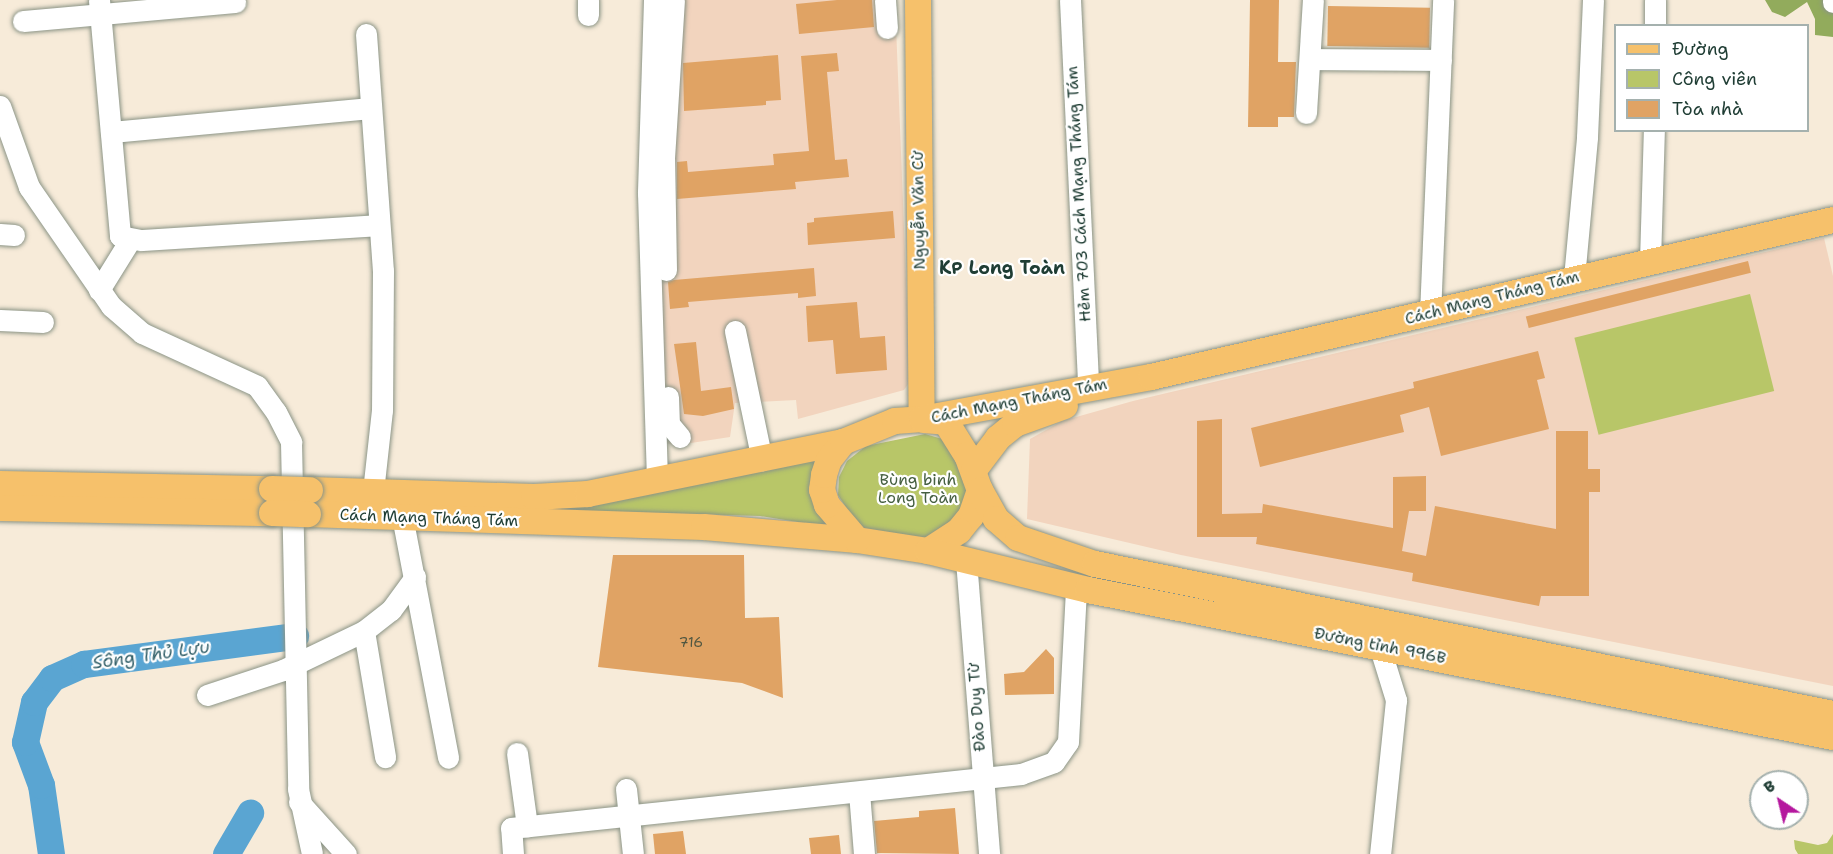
<!DOCTYPE html>
<meta charset="utf-8">
<style>
body{margin:0}
#map{position:relative;width:1833px;height:854px;overflow:hidden;background:#f7ebd9;font-family:"Shantell Sans",sans-serif}
div>[style]{position:absolute}
[style*='--x']{left:calc(var(--x)*1px);top:calc(var(--y)*1px);width:calc(var(--w)*1px);rotate:calc(var(--a)*1deg)}
.built>*{inset:0;background:#f2d4be}
.green>*{inset:0;background:#b8c668;transform-origin:0 0}
.forest>*{inset:0;background:#92ab5c}
.river>*{height:27px;margin:-13.5px;padding:0 13.5px;transform-origin:13.5px;border-radius:13.5px;background:#5aa5d2}
.building>*{inset:0;background:#e0a364;transform-origin:0 0}
.roads{filter:drop-shadow(0 0 2px #8b9486) drop-shadow(0 0 2px #8b9486)}
.minor>*{height:21px;margin:-10.5px;padding:0 10.5px;transform-origin:10.5px;border-radius:10.5px;background:#fff}
.major>*{height:26px;margin:-13px;padding:0 13px;transform-origin:13px;border-radius:13px;background:#f6c16b}
.bridges{filter:drop-shadow(0 0 2px #8b9486) drop-shadow(0 0 2px #8b9486)}
.major-bridge>*{height:26px;margin:-13px;padding:0 13px;transform-origin:13px;border-radius:13px;background:#f6c16b}
span{translate:-50% -50%;white-space:nowrap;text-align:center;line-height:1.15;-webkit-text-stroke:4.5px #fff;paint-order:stroke}
.number-label{font-size:14px;color:#4f5640}
.number-label span{-webkit-text-stroke-width:0}
.street-label{font-size:16px;color:#1f3d34}
.park-label{font-size:16px;color:#455f41}
.neighbourhood-label{font-size:18px;color:#1f3d34;font-weight:700}
.water-label{font-size:18px;color:#34616b;font-style:italic}
.legend{position:absolute;left:1614px;top:24px;width:195px;height:108px;box-sizing:border-box;background:#fff;border:2px solid #a5b1ae;margin:0;padding:8px 10px;list-style:none;font-size:18px;color:#1f3d34}
.legend li{display:flex;align-items:center;gap:12px;height:30px}
.legend b{width:30px;border:2px solid #a5b1ae}
.north{position:absolute;left:1749px;top:770px;width:60px;height:60px;box-sizing:border-box;background:#fff;border:2px solid #a5b1ae;border-radius:50%;rotate:325deg;font-size:16px;font-weight:700;line-height:24px;text-align:center;color:#1f3d34}
.north::after{content:'';display:block;margin:auto;width:21px;height:27px;background:#b5179e;clip-path:polygon(50% 0,100% 100%,50% 72%,0 100%)}
</style>
<div id="map">
<div class="built">
<div style="clip-path:polygon(660px 0,895px 0,910px 381px,904px 390px,798px 419px,796px 400px,735px 403px,730px 437px,678px 445px,662px 443px,657px 149px)"></div>
<div style="clip-path:polygon(1824px 238px,1833px 276px,1833px 686px,1181px 555px,1027px 519px,1030px 439px,1062px 421px,1133px 401px)"></div>
</div>
<div class="green">
<div style="left:1750px;top:294px;width:100px;height:181px;rotate:76deg"></div>
<div style="clip-path:polygon(925px 434px,946px 440px,975px 498px,938px 540px,862px 532px,838px 495px,839px 477px,847px 461px,866px 446px)"></div>
<div style="clip-path:polygon(825px 453px,829px 527px,760px 516px,581px 511px,444px 499px)"></div>
<div style="clip-path:polygon(1833px 834px,1833px 854px,1798px 854px,1795px 849px,1794px 840px,1818px 845px,1827px 843px)"></div>
</div>
<div class="forest">
<div style="clip-path:polygon(1765px 0,1833px 0,1833px 37px,1815px 35px,1815px 19px,1807px 2px,1785px 17px,1772px 12px)"></div>
</div>
<div class="river">
<div style="--x:51;--y:854;--w:70;--a:-98.2"></div>
<div style="--x:41;--y:785;--w:46;--a:-110.4"></div>
<div style="--x:25;--y:742;--w:41;--a:-77.3"></div>
<div style="--x:34;--y:702;--w:30;--a:-53"></div>
<div style="--x:52;--y:678;--w:35;--a:-24"></div>
<div style="--x:84;--y:664;--w:213;--a:-7.6"></div>
<div style="--x:226;--y:854;--w:48;--a:-59.7"></div>
</div>
<div class="building">
<div style="clip-path:polygon(837px 0,872px 0,874px 27px,799px 34px,796px 4px)"></div>
<div style="clip-path:polygon(1250px 0,1279px 0,1278px 62px,1296px 62px,1294px 117px,1278px 117px,1278px 127px,1248px 127px)"></div>
<div style="left:1328px;top:6px;width:102px;height:40px;rotate:1deg"></div>
<div style="clip-path:polygon(837px 53px,839px 71px,827px 72px,835px 160px,847px 159px,849px 177px,795px 182px,796px 189px,677px 199px,677px 162px,687px 161px,688px 172px,774px 165px,773px 154px,809px 151px,801px 56px)"></div>
<div style="clip-path:polygon(778px 55px,781px 100px,766px 101px,766px 105px,684px 111px,683px 63px)"></div>
<div style="clip-path:polygon(893px 211px,895px 238px,808px 245px,807px 223px,814px 222px,814px 218px)"></div>
<div style="left:1748px;top:261px;width:12px;height:229px;rotate:76deg"></div>
<div style="clip-path:polygon(814px 268px,816px 296px,798px 298px,798px 293px,688px 302px,689px 307px,670px 309px,668px 282px,674px 280px)"></div>
<div style="clip-path:polygon(857px 302px,860px 338px,885px 336px,887px 370px,836px 374px,833px 340px,808px 342px,806px 306px)"></div>
<div style="clip-path:polygon(696px 342px,701px 391px,731px 387px,734px 409px,703px 416px,684px 414px,674px 344px)"></div>
<div style="clip-path:polygon(1538px 351px,1545px 378px,1537px 380px,1549px 429px,1441px 456px,1429px 407px,1400px 415px,1404px 432px,1260px 467px,1251px 428px,1414px 388px,1413px 382px)"></div>
<div style="clip-path:polygon(1222px 419px,1222px 514px,1262px 513px,1263px 504px,1393px 528px,1393px 477px,1426px 476px,1426px 511px,1409px 511px,1402px 551px,1426px 556px,1435px 506px,1556px 529px,1556px 431px,1588px 431px,1588px 469px,1600px 469px,1600px 492px,1589px 492px,1589px 596px,1541px 596px,1539px 606px,1412px 581px,1413px 573px,1256px 544px,1257px 537px,1197px 537px,1197px 421px)"></div>
<div style="clip-path:polygon(613px 555px,744px 555px,745px 618px,779px 617px,783px 698px,742px 683px,598px 667px)"></div>
<div style="clip-path:polygon(1046px 649px,1054px 658px,1054px 694px,1005px 695px,1004px 674px,1024px 672px)"></div>
<div style="clip-path:polygon(955px 808px,959px 854px,877px 853px,874px 821px,919px 817px,919px 811px)"></div>
<div style="clip-path:polygon(683px 831px,686px 854px,655px 854px,653px 834px)"></div>
<div style="clip-path:polygon(839px 835px,841px 854px,811px 854px,809px 838px)"></div>
</div>
<div class="roads">
<div class="minor">
<div style="--x:99;--y:0;--w:237;--a:84.9"></div>
<div style="--x:120;--y:236;--w:21;--a:11"></div>
<div style="--x:141;--y:240;--w:237;--a:-3.6"></div>
<div style="--x:654;--y:0;--w:193;--a:91.8"></div>
<div style="--x:648;--y:193;--w:287;--a:88.2"></div>
<div style="--x:885;--y:0;--w:28;--a:86"></div>
<div style="--x:1070;--y:0;--w:388;--a:87.3"></div>
<div style="--x:1833;--y:0;--w:2;--a:90"></div>
<div style="--x:588;--y:15;--w:15;--a:-90"></div>
<div style="--x:23;--y:21;--w:213;--a:-5.1"></div>
<div style="--x:1655;--y:26;--w:26;--a:-90"></div>
<div style="--x:366;--y:34;--w:238;--a:85.9"></div>
<div style="--x:383;--y:271;--w:139;--a:90.4"></div>
<div style="--x:382;--y:410;--w:81;--a:96.3"></div>
<div style="--x:1310;--y:59;--w:131;--a:0.4"></div>
<div style="--x:0;--y:106;--w:86;--a:70.3"></div>
<div style="--x:29;--y:187;--w:145;--a:55.4"></div>
<div style="--x:111;--y:306;--w:41;--a:41.1"></div>
<div style="--x:142;--y:333;--w:127;--a:24.7"></div>
<div style="--x:257;--y:386;--w:32;--a:54"></div>
<div style="--x:276;--y:412;--w:34;--a:63"></div>
<div style="--x:291;--y:442;--w:347;--a:88.8"></div>
<div style="--x:298;--y:789;--w:66;--a:77.8"></div>
<div style="--x:1306;--y:113;--w:113;--a:-86.5"></div>
<div style="--x:111;--y:132;--w:261;--a:-5.3"></div>
<div style="--x:0;--y:234;--w:14;--a:4"></div>
<div style="--x:1650;--y:261;--w:131;--a:-88.3"></div>
<div style="--x:666;--y:270;--w:112;--a:-91"></div>
<div style="--x:664;--y:158;--w:158;--a:-86.4"></div>
<div style="--x:1574;--y:278;--w:142;--a:-84.7"></div>
<div style="--x:1587;--y:137;--w:137;--a:-87.5"></div>
<div style="--x:99;--y:290;--w:59;--a:-58.2"></div>
<div style="--x:1430;--y:314;--w:314;--a:-87.6"></div>
<div style="--x:0;--y:320;--w:43;--a:2.7"></div>
<div style="--x:735;--y:331;--w:132;--a:78.2"></div>
<div style="--x:668;--y:397;--w:27;--a:88"></div>
<div style="--x:669;--y:424;--w:17;--a:50"></div>
<div style="--x:402;--y:516;--w:246;--a:79.2"></div>
<div style="--x:966;--y:560;--w:295;--a:85.5"></div>
<div style="--x:364;--y:631;--w:128;--a:80.5"></div>
<div style="--x:1379;--y:645;--w:58;--a:72.8"></div>
<div style="--x:1396;--y:700;--w:155;--a:95.9"></div>
<div style="--x:207;--y:695;--w:80;--a:-18.2"></div>
<div style="--x:283;--y:670;--w:90;--a:-25.7"></div>
<div style="--x:364;--y:631;--w:34;--a:-38"></div>
<div style="--x:391;--y:610;--w:41;--a:-54"></div>
<div style="--x:517;--y:753;--w:74;--a:82.2"></div>
<div style="--x:626;--y:789;--w:65;--a:83.9"></div>
<div style="--x:859;--y:792;--w:62;--a:85.4"></div>
<div style="--x:299;--y:802;--w:70;--a:47.9"></div>
<div style="--x:513;--y:854;--w:26;--a:-94"></div>
<div style="--x:511;--y:828;--w:513;--a:-6.04"></div>
<div style="--x:1021;--y:774;--w:35;--a:-20"></div>
<div style="--x:1054;--y:762;--w:24;--a:-55"></div>
<div style="--x:1068;--y:742;--w:155;--a:-87"></div>
</div>
<div class="major">
<div style="--x:918;--y:0;--w:419;--a:89.5"></div>
<div style="--x:924;--y:420;--w:22;--a:5"></div>
<div style="--x:946;--y:422;--w:39;--a:58"></div>
<div style="--x:967;--y:455;--w:37;--a:70"></div>
<div style="--x:980;--y:490;--w:28;--a:109"></div>
<div style="--x:971;--y:516;--w:19;--a:129"></div>
<div style="--x:959;--y:531;--w:37;--a:147"></div>
<div style="--x:974;--y:470;--w:40;--a:-53"></div>
<div style="--x:998;--y:438;--w:22;--a:-39"></div>
<div style="--x:1015;--y:424;--w:53;--a:-19.8"></div>
<div style="--x:0;--y:484;--w:272;--a:1.1"></div>
<div style="--x:310;--y:490;--w:224;--a:1.8"></div>
<div style="--x:534;--y:497;--w:54;--a:-3.2"></div>
<div style="--x:588;--y:494;--w:260;--a:-11.5"></div>
<div style="--x:980;--y:490;--w:33;--a:61"></div>
<div style="--x:996;--y:519;--w:29;--a:41"></div>
<div style="--x:1018;--y:538;--w:81;--a:18.7"></div>
<div style="--x:1095;--y:564;--w:753;--a:11.49"></div>
<div style="--x:0;--y:508;--w:272;--a:1.1"></div>
<div style="--x:308;--y:514;--w:396;--a:1.9"></div>
<div style="--x:704;--y:527;--w:154;--a:4.9"></div>
<div style="--x:857;--y:540;--w:72;--a:8.8"></div>
<div style="--x:928;--y:551;--w:165;--a:13.7"></div>
<div style="--x:1088;--y:590;--w:759;--a:11.16"></div>
<div style="--x:857;--y:540;--w:46;--a:-130.6"></div>
<div style="--x:827;--y:505;--w:16;--a:-108"></div>
<div style="--x:822;--y:490;--w:15;--a:-82"></div>
<div style="--x:824;--y:475;--w:16;--a:-72"></div>
<div style="--x:829;--y:460;--w:23;--a:-52"></div>
<div style="--x:843;--y:442;--w:56;--a:-22"></div>
<div style="--x:895;--y:421;--w:27;--a:-4"></div>
<div style="--x:922;--y:419;--w:233;--a:-10.4"></div>
<div style="--x:1151;--y:377;--w:700;--a:-12.96"></div>
</div>
</div>
<div class="bridges">
<div class="major-bridge">
<div style="--x:272;--y:489;--w:38;--a:2"></div>
<div style="--x:272;--y:513;--w:36;--a:2"></div>
</div>
</div>
<div class="number-label">
<span style="left:691px;top:642px">716</span>
</div>
<div class="street-label">
<span style="left:1079px;top:194px;rotate:-93deg">Hẻm 703 Cách Mạng Tháng Tám</span>
<span style="left:919px;top:210px;rotate:-91deg">Nguyễn Văn Cừ</span>
<span style="left:1492px;top:298px;rotate:-14deg">Cách Mạng Tháng Tám</span>
<span style="left:1019px;top:401px;rotate:-11deg">Cách Mạng Tháng Tám</span>
<span style="left:429px;top:518px;rotate:2deg">Cách Mạng Tháng Tám</span>
<span style="left:1380px;top:646px;rotate:11deg">Đường tỉnh 996B</span>
<span style="left:977px;top:707px;rotate:-94deg">Đào Duy Từ</span>
</div>
<div class="park-label">
<span style="left:918px;top:489px">Bùng binh<br>Long Toàn</span>
</div>
<div class="neighbourhood-label">
<span style="left:1002px;top:268px">KP Long Toàn</span>
</div>
<div class="water-label">
<span style="left:151px;top:655px;rotate:-8deg">Sông Thủ Lựu</span>
</div>
<ul class="legend">
<li><b style="height:8px;background:#f6c16b"></b>Đường</li>
<li><b style="height:16px;background:#b8c668"></b>Công viên</li>
<li><b style="height:16px;background:#e0a364"></b>Tòa nhà</li>
</ul>
<div class="north">B</div>
</div>
